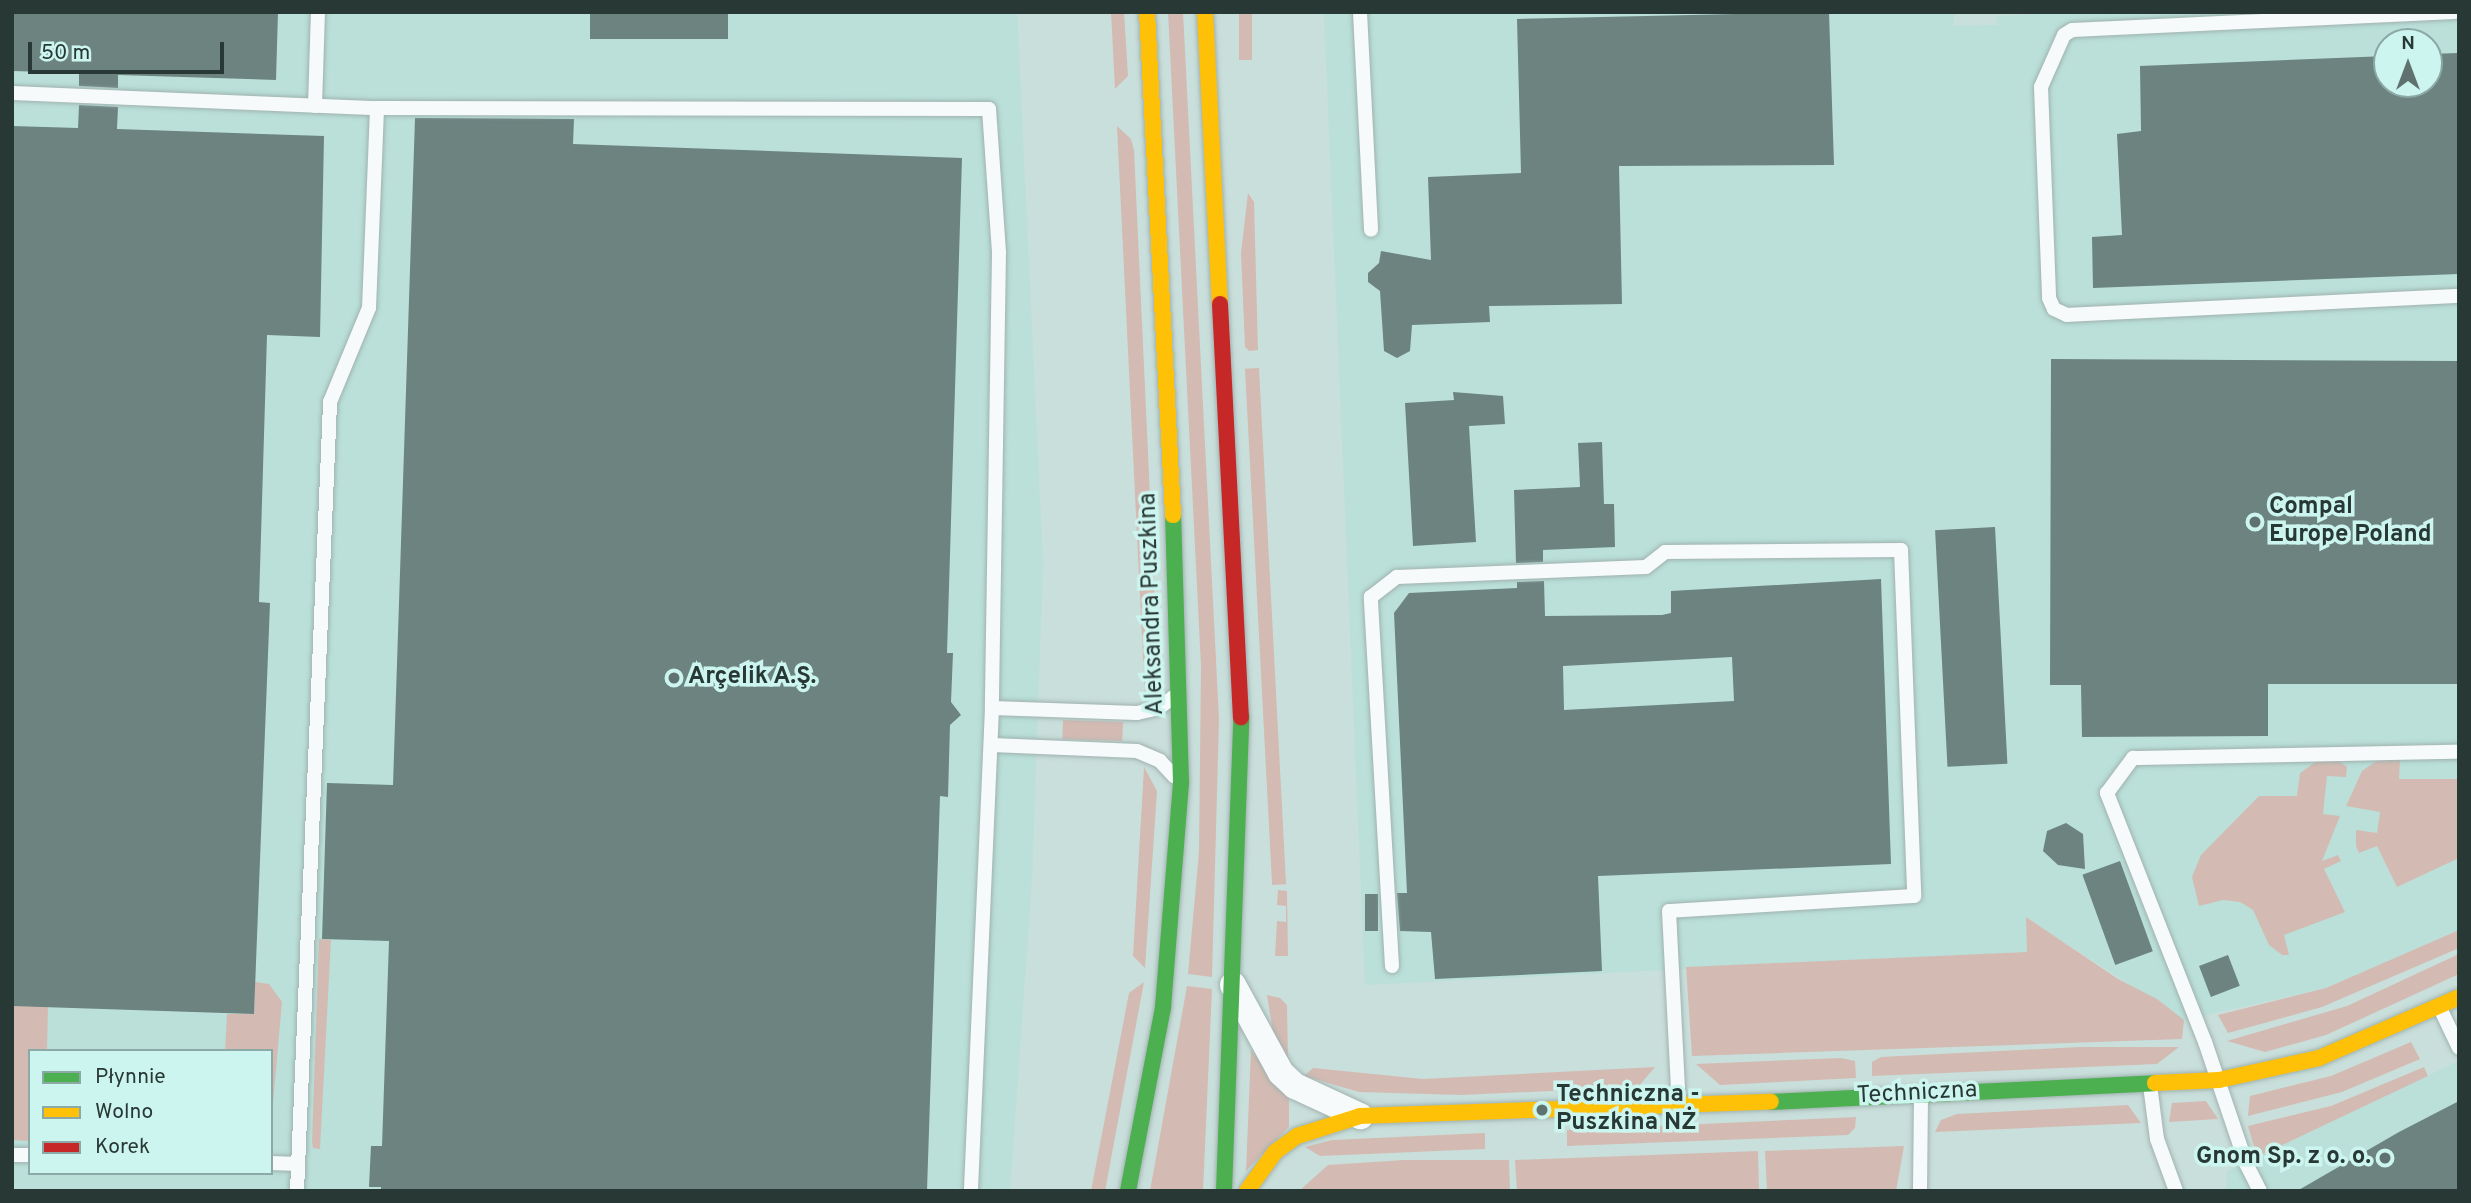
<!DOCTYPE html>
<meta charset="utf-8">
<style>
body{margin:0}
#map{position:relative;width:2471px;height:1203px;overflow:hidden;background:#c9dfdb;font-family:Overpass,sans-serif}
div>[style]{position:absolute}
[style*='--x']{left:calc(var(--x)*1px);top:calc(var(--y)*1px);width:calc(var(--w)*1px);rotate:calc(var(--a)*1deg)}
.built>*{inset:0;background:#bae0d9}
.green>*{inset:0;background:#d3bbb3;transform-origin:0 0}
.building>*{inset:0;background:#6c8380;transform-origin:0 0}
.roads{filter:drop-shadow(0 0 2px #a0b2af) drop-shadow(0 0 2px #a0b2af)}
.lane>*{height:14px;margin:-7px;padding:0 7px;transform-origin:7px;border-radius:7px;background:#f7fafa}
.street>*{height:26px;margin:-13px;padding:0 13px;transform-origin:13px;border-radius:13px;background:#f7fafa}
.fast>*{height:16px;margin:-8px;padding:0 8px;transform-origin:8px;border-radius:8px;background:#4caf50}
.slow>*{height:16px;margin:-8px;padding:0 8px;transform-origin:8px;border-radius:8px;background:#ffc107}
.jam>*{height:16px;margin:-8px;padding:0 8px;transform-origin:8px;border-radius:8px;background:#c62828}
.dots>*{width:19px;height:19px;translate:-50% -50%;box-sizing:border-box;border:4px solid #cdf5ef;border-radius:50%}
span{translate:-50% -50%;white-space:nowrap;text-align:center;line-height:1.15;-webkit-text-stroke:7px #cdf5ef;paint-order:stroke}
.poi-label{font-size:24px;color:#283835;font-weight:700}
.left{translate:0 -50%;text-align:left}
.right{translate:-100% -50%;text-align:right}
.street-label{font-size:24px;color:#283835}
.frame{position:absolute;inset:0;border:14px solid #283835;pointer-events:none}
.legend{position:absolute;left:28px;top:1049px;width:245px;height:126px;box-sizing:border-box;background:#cdf5ef;border:2px solid #8ba9a5;margin:0;padding:9px 12px;list-style:none;font-size:21px;color:#283835}
.legend li{display:flex;align-items:center;gap:14px;height:35px}
.legend b{width:35px;border:2px solid #8ba9a5}
.north{position:absolute;left:2373px;top:28px;width:70px;height:70px;box-sizing:border-box;background:#cdf5ef;border:2px solid #8ba9a5;border-radius:50%;rotate:0deg;font-size:19px;font-weight:700;line-height:28px;text-align:center;color:#283835}
.north::after{content:'';display:block;margin:auto;width:24px;height:32px;background:#60726f;clip-path:polygon(50% 0,100% 100%,50% 72%,0 100%)}
.scale{position:absolute;left:28px;top:42px;width:196px;height:32px;box-sizing:border-box;border:4px solid #283835;border-top:0;padding-left:9px;font-size:21px;line-height:24px;white-space:nowrap;color:#283835;-webkit-text-stroke:5px #cdf5ef;paint-order:stroke}
</style>
<div id="map">
<div class="built">
<div style="clip-path:polygon(evenodd,12px 12px,1017px 12px,1043px 564px,1032px 877px,1010px 1191px,12px 1191px,12px 12px,30px 1051px,271px 1051px,271px 1173px,30px 1173px,30px 1051px)"></div>
<div style="clip-path:polygon(evenodd,1324px 12px,1955px 12px,1953px 26px,1997px 25px,1997px 16px,2083px 12px,2459px 12px,2459px 930px,2326px 988px,2184px 1020px,2027px 918px,2028px 952px,1365px 985px,1324px 12px,2387px 42px,2429px 42px,2429px 84px,2387px 84px,2387px 42px)"></div>
<div style="clip-path:polygon(2459px 1061px,2459px 1191px,2226px 1191px,2227px 1171px)"></div>
</div>
<div class="green">
<div style="clip-path:polygon(1111px 12px,1124px 12px,1128px 76px,1115px 89px)"></div>
<div style="clip-path:polygon(1168px 12px,1183px 12px,1219px 719px,1212px 977px,1188px 974px,1199px 852px,1201px 666px)"></div>
<div style="left:1239px;top:12px;width:13px;height:48px"></div>
<div style="clip-path:polygon(1117px 126px,1131px 139px,1134px 150px,1158px 669px,1156px 683px,1145px 699px)"></div>
<div style="clip-path:polygon(1248px 193px,1254px 202px,1258px 350px,1249px 351px,1245px 347px,1241px 253px)"></div>
<div style="left:1259px;top:368px;width:517px;height:14px;rotate:87deg"></div>
<div style="left:1063px;top:720px;width:60px;height:19px;rotate:2deg"></div>
<div style="clip-path:polygon(2378px 760px,2400px 760px,2399px 779px,2459px 779px,2459px 858px,2397px 887px,2377px 846px,2359px 853px,2356px 846px,2356px 830px,2377px 833px,2380px 812px,2346px 806px,2362px 771px)"></div>
<div style="clip-path:polygon(2317px 761px,2339px 761px,2347px 767px,2346px 777px,2327px 776px,2323px 814px,2340px 816px,2322px 861px,2338px 855px,2341px 861px,2324px 869px,2345px 912px,2284px 935px,2289px 955px,2282px 955px,2269px 945px,2253px 910px,2240px 902px,2223px 900px,2199px 906px,2192px 877px,2201px 855px,2259px 796px,2297px 796px,2300px 773px)"></div>
<div style="clip-path:polygon(1144px 767px,1157px 791px,1145px 968px,1133px 956px)"></div>
<div style="clip-path:polygon(1278px 890px,1287px 891px,1288px 956px,1275px 956px,1277px 921px,1286px 922px,1286px 906px,1277px 905px)"></div>
<div style="clip-path:polygon(2026px 917px,2118px 979px,2157px 999px,2184px 1020px,2182px 1039px,1692px 1056px,1686px 967px,2027px 952px)"></div>
<div style="clip-path:polygon(2459px 930px,2459px 948px,2322px 1007px,2228px 1033px,2218px 1015px,2326px 988px)"></div>
<div style="clip-path:polygon(319px 939px,331px 940px,320px 1149px,313px 1148px,312px 1142px)"></div>
<div style="clip-path:polygon(2459px 954px,2459px 974px,2326px 1035px,2265px 1052px,2227px 1041px,2347px 1006px)"></div>
<div style="clip-path:polygon(255px 982px,269px 984px,282px 1002px,271px 1126px,271px 1051px,225px 1051px,227px 1014px,254px 1014px)"></div>
<div style="clip-path:polygon(1144px 982px,1105px 1191px,1091px 1191px,1129px 993px)"></div>
<div style="clip-path:polygon(1187px 986px,1212px 989px,1203px 1191px,1150px 1191px)"></div>
<div style="clip-path:polygon(1267px 995px,1280px 998px,1287px 1005px,1288px 1060px,1273px 1032px)"></div>
<div style="clip-path:polygon(12px 1006px,48px 1006px,47px 1051px,30px 1051px,30px 1141px,12px 1140px)"></div>
<div style="clip-path:polygon(2411px 1042px,2420px 1059px,2342px 1092px,2248px 1116px,2250px 1096px,2331px 1076px)"></div>
<div style="clip-path:polygon(2080px 1047px,2179px 1047px,2157px 1064px,1872px 1076px,1872px 1062px,1881px 1057px)"></div>
<div style="clip-path:polygon(1251px 1050px,1289px 1096px,1289px 1127px,1246px 1171px)"></div>
<div style="clip-path:polygon(1841px 1058px,1855px 1061px,1856px 1078px,1720px 1085px,1696px 1064px)"></div>
<div style="clip-path:polygon(1655px 1067px,1638px 1087px,1461px 1095px,1359px 1092px,1304px 1076px,1313px 1068px,1423px 1079px)"></div>
<div style="clip-path:polygon(2424px 1067px,2428px 1076px,2257px 1157px,2248px 1126px,2331px 1106px)"></div>
<div style="clip-path:polygon(2206px 1101px,2218px 1119px,2169px 1122px,2172px 1103px)"></div>
<div style="clip-path:polygon(2128px 1105px,2141px 1123px,1935px 1132px,1941px 1120px,1957px 1114px)"></div>
<div style="clip-path:polygon(1856px 1117px,1855px 1128px,1848px 1135px,1567px 1146px,1567px 1130px)"></div>
<div style="clip-path:polygon(1485px 1133px,1485px 1149px,1320px 1156px,1305px 1147px,1332px 1140px)"></div>
<div style="clip-path:polygon(1904px 1146px,1896px 1191px,1767px 1191px,1765px 1151px)"></div>
<div style="clip-path:polygon(1758px 1151px,1759px 1191px,1517px 1191px,1515px 1160px)"></div>
<div style="clip-path:polygon(1404px 1160px,1509px 1160px,1510px 1191px,1299px 1191px,1328px 1165px)"></div>
</div>
<div class="building">
<div style="clip-path:polygon(12px 12px,278px 12px,276px 80px,118px 75px,118px 88px,79px 86px,79px 73px,12px 71px)"></div>
<div style="left:590px;top:12px;width:138px;height:27px"></div>
<div style="clip-path:polygon(1829px 12px,1834px 165px,1619px 166px,1622px 304px,1489px 306px,1490px 322px,1412px 325px,1410px 351px,1397px 358px,1384px 351px,1380px 291px,1368px 282px,1368px 273px,1379px 263px,1381px 251px,1431px 260px,1428px 177px,1521px 173px,1517px 19px)"></div>
<div style="clip-path:polygon(2459px 53px,2459px 274px,2093px 288px,2092px 237px,2122px 235px,2117px 134px,2141px 131px,2140px 66px,2387px 56px,2387px 84px,2429px 84px,2429px 54px)"></div>
<div style="clip-path:polygon(79px 105px,118px 107px,117px 129px,324px 136px,320px 337px,267px 335px,259px 602px,270px 603px,254px 1014px,12px 1006px,12px 126px,78px 128px)"></div>
<div style="clip-path:polygon(415px 118px,574px 119px,573px 144px,962px 158px,947px 653px,953px 653px,951px 702px,961px 715px,950px 725px,948px 797px,940px 796px,927px 1191px,381px 1191px,381px 1187px,369px 1187px,371px 1146px,382px 1146px,389px 941px,322px 939px,327px 783px,393px 785px)"></div>
<div style="clip-path:polygon(2051px 359px,2459px 361px,2459px 684px,2268px 684px,2268px 736px,2082px 737px,2081px 685px,2050px 685px)"></div>
<div style="clip-path:polygon(1453px 392px,1503px 396px,1505px 424px,1469px 426px,1476px 542px,1413px 546px,1405px 403px,1454px 400px)"></div>
<div style="clip-path:polygon(1602px 442px,1604px 504px,1614px 504px,1615px 547px,1543px 550px,1543px 562px,1516px 563px,1514px 490px,1580px 487px,1578px 443px)"></div>
<div style="left:1995px;top:527px;width:237px;height:60px;rotate:87deg"></div>
<div style="clip-path:polygon(evenodd,1881px 579px,1891px 864px,1598px 876px,1602px 971px,1435px 979px,1431px 932px,1400px 931px,1397px 893px,1407px 893px,1394px 613px,1409px 593px,1517px 588px,1517px 582px,1544px 581px,1545px 616px,1662px 615px,1671px 613px,1671px 591px,1881px 579px,1732px 657px,1734px 701px,1564px 710px,1563px 666px,1732px 657px)"></div>
<div style="clip-path:polygon(2066px 823px,2083px 834px,2085px 869px,2058px 865px,2043px 851px,2047px 831px)"></div>
<div style="left:2120px;top:861px;width:96px;height:40px;rotate:70deg"></div>
<div style="left:1365px;top:894px;width:13px;height:37px"></div>
<div style="left:2228px;top:955px;width:33px;height:31px;rotate:69deg"></div>
<div style="clip-path:polygon(2459px 1101px,2459px 1191px,2297px 1191px,2399px 1132px)"></div>
</div>
<div class="roads">
<div class="lane">
<div style="--x:1360;--y:12;--w:218;--a:87.1"></div>
<div style="--x:2454;--y:12;--w:382;--a:177.3"></div>
<div style="--x:2072;--y:30;--w:9;--a:148"></div>
<div style="--x:2064;--y:35;--w:57;--a:113.9"></div>
<div style="--x:2041;--y:87;--w:211;--a:87.8"></div>
<div style="--x:2049;--y:298;--w:12;--a:66"></div>
<div style="--x:2054;--y:309;--w:14;--a:25"></div>
<div style="--x:2067;--y:315;--w:392;--a:-2.8"></div>
<div style="--x:12;--y:93;--w:365;--a:2.4"></div>
<div style="--x:377;--y:108;--w:612;--a:0.09"></div>
<div style="--x:989;--y:109;--w:143;--a:86"></div>
<div style="--x:999;--y:252;--w:456;--a:90.9"></div>
<div style="--x:992;--y:708;--w:483;--a:92.5"></div>
<div style="--x:315;--y:106;--w:94;--a:-88.2"></div>
<div style="--x:992;--y:708;--w:145;--a:2"></div>
<div style="--x:1137;--y:713;--w:23;--a:-13"></div>
<div style="--x:1159;--y:708;--w:18;--a:-38"></div>
<div style="--x:992;--y:745;--w:145;--a:2.4"></div>
<div style="--x:1137;--y:751;--w:25;--a:23"></div>
<div style="--x:1160;--y:761;--w:21;--a:47"></div>
<div style="--x:1392;--y:966;--w:370;--a:-93.3"></div>
<div style="--x:1371;--y:597;--w:33;--a:-38"></div>
<div style="--x:1397;--y:577;--w:249;--a:-2.3"></div>
<div style="--x:1646;--y:567;--w:24;--a:-38"></div>
<div style="--x:1665;--y:552;--w:236;--a:-0.5"></div>
<div style="--x:1901;--y:550;--w:346;--a:87.8"></div>
<div style="--x:1914;--y:896;--w:245;--a:176.5"></div>
<div style="--x:1669;--y:911;--w:195;--a:87.1"></div>
<div style="--x:2440;--y:1008;--w:44;--a:64.6"></div>
<div style="--x:2150;--y:1085;--w:54;--a:82.6"></div>
<div style="--x:2157;--y:1139;--w:55;--a:69.9"></div>
<div style="--x:12;--y:1155;--w:18;--a:0"></div>
<div style="--x:271;--y:1163;--w:27;--a:2"></div>
<div style="--x:297;--y:1191;--w:790;--a:-87.6"></div>
<div style="--x:330;--y:402;--w:102;--a:-67.5"></div>
<div style="--x:369;--y:308;--w:200;--a:-87.7"></div>
<div style="--x:1920;--y:1191;--w:96;--a:-89.4"></div>
<div style="--x:2260;--y:1191;--w:31;--a:-117"></div>
<div style="--x:2246;--y:1163;--w:128;--a:-108.7"></div>
<div style="--x:2205;--y:1042;--w:268;--a:-111.5"></div>
<div style="--x:2107;--y:793;--w:44;--a:-53.4"></div>
<div style="--x:2133;--y:758;--w:326;--a:-1.1"></div>
</div>
<div class="street">
<div style="--x:1233;--y:985;--w:100;--a:61.4"></div>
<div style="--x:1281;--y:1073;--w:19;--a:43"></div>
<div style="--x:1295;--y:1086;--w:72;--a:24.8"></div>
</div>
<div class="fast">
<div style="--x:1771;--y:1102;--w:384;--a:-2.8"></div>
<div style="--x:1128;--y:1191;--w:187;--a:-79.2"></div>
<div style="--x:1163;--y:1007;--w:226;--a:-85.4"></div>
<div style="--x:1181;--y:782;--w:267;--a:-91.7"></div>
<div style="--x:1224;--y:1191;--w:474;--a:-87.9"></div>
</div>
<div class="slow">
<div style="--x:1147;--y:12;--w:504;--a:87.04"></div>
<div style="--x:1205;--y:12;--w:292;--a:87.1"></div>
<div style="--x:2155;--y:1083;--w:64;--a:-2.7"></div>
<div style="--x:2219;--y:1080;--w:102;--a:-12.4"></div>
<div style="--x:2319;--y:1058;--w:153;--a:-23.5"></div>
<div style="--x:1247;--y:1191;--w:48;--a:-54.3"></div>
<div style="--x:1275;--y:1152;--w:27;--a:-36"></div>
<div style="--x:1297;--y:1136;--w:66;--a:-17.6"></div>
<div style="--x:1360;--y:1116;--w:411;--a:-2"></div>
</div>
<div class="jam">
<div style="--x:1220;--y:304;--w:414;--a:87.1"></div>
</div>
</div>
<div class="dots">
<div style="left:2255px;top:522px;background:#60726f"></div>
<div style="left:674px;top:678px;background:#60726f"></div>
<div style="left:1542px;top:1110px;background:#60726f"></div>
<div style="left:2385px;top:1158px;background:#60726f"></div>
</div>
<div class="poi-label">
<span class="left" style="left:2269px;top:522px">Compal<br>Europe Poland</span>
<span class="left" style="left:688px;top:678px">Arçelik A.Ş.</span>
<span class="left" style="left:1556px;top:1110px">Techniczna -<br>Puszkina NŻ</span>
<span class="right" style="left:2371px;top:1158px">Gnom Sp. z o. o.</span>
</div>
<div class="street-label">
<span style="left:1153px;top:604px;rotate:-92deg">Aleksandra Puszkina</span>
<span style="left:1917px;top:1094px;rotate:-3deg">Techniczna</span>
</div>
<div class="frame"></div>
<ul class="legend">
<li><b style="height:9px;background:#4caf50"></b>Płynnie</li>
<li><b style="height:9px;background:#ffc107"></b>Wolno</li>
<li><b style="height:9px;background:#c62828"></b>Korek</li>
</ul>
<div class="north">N</div>
<div class="scale">50 m</div>
</div>
